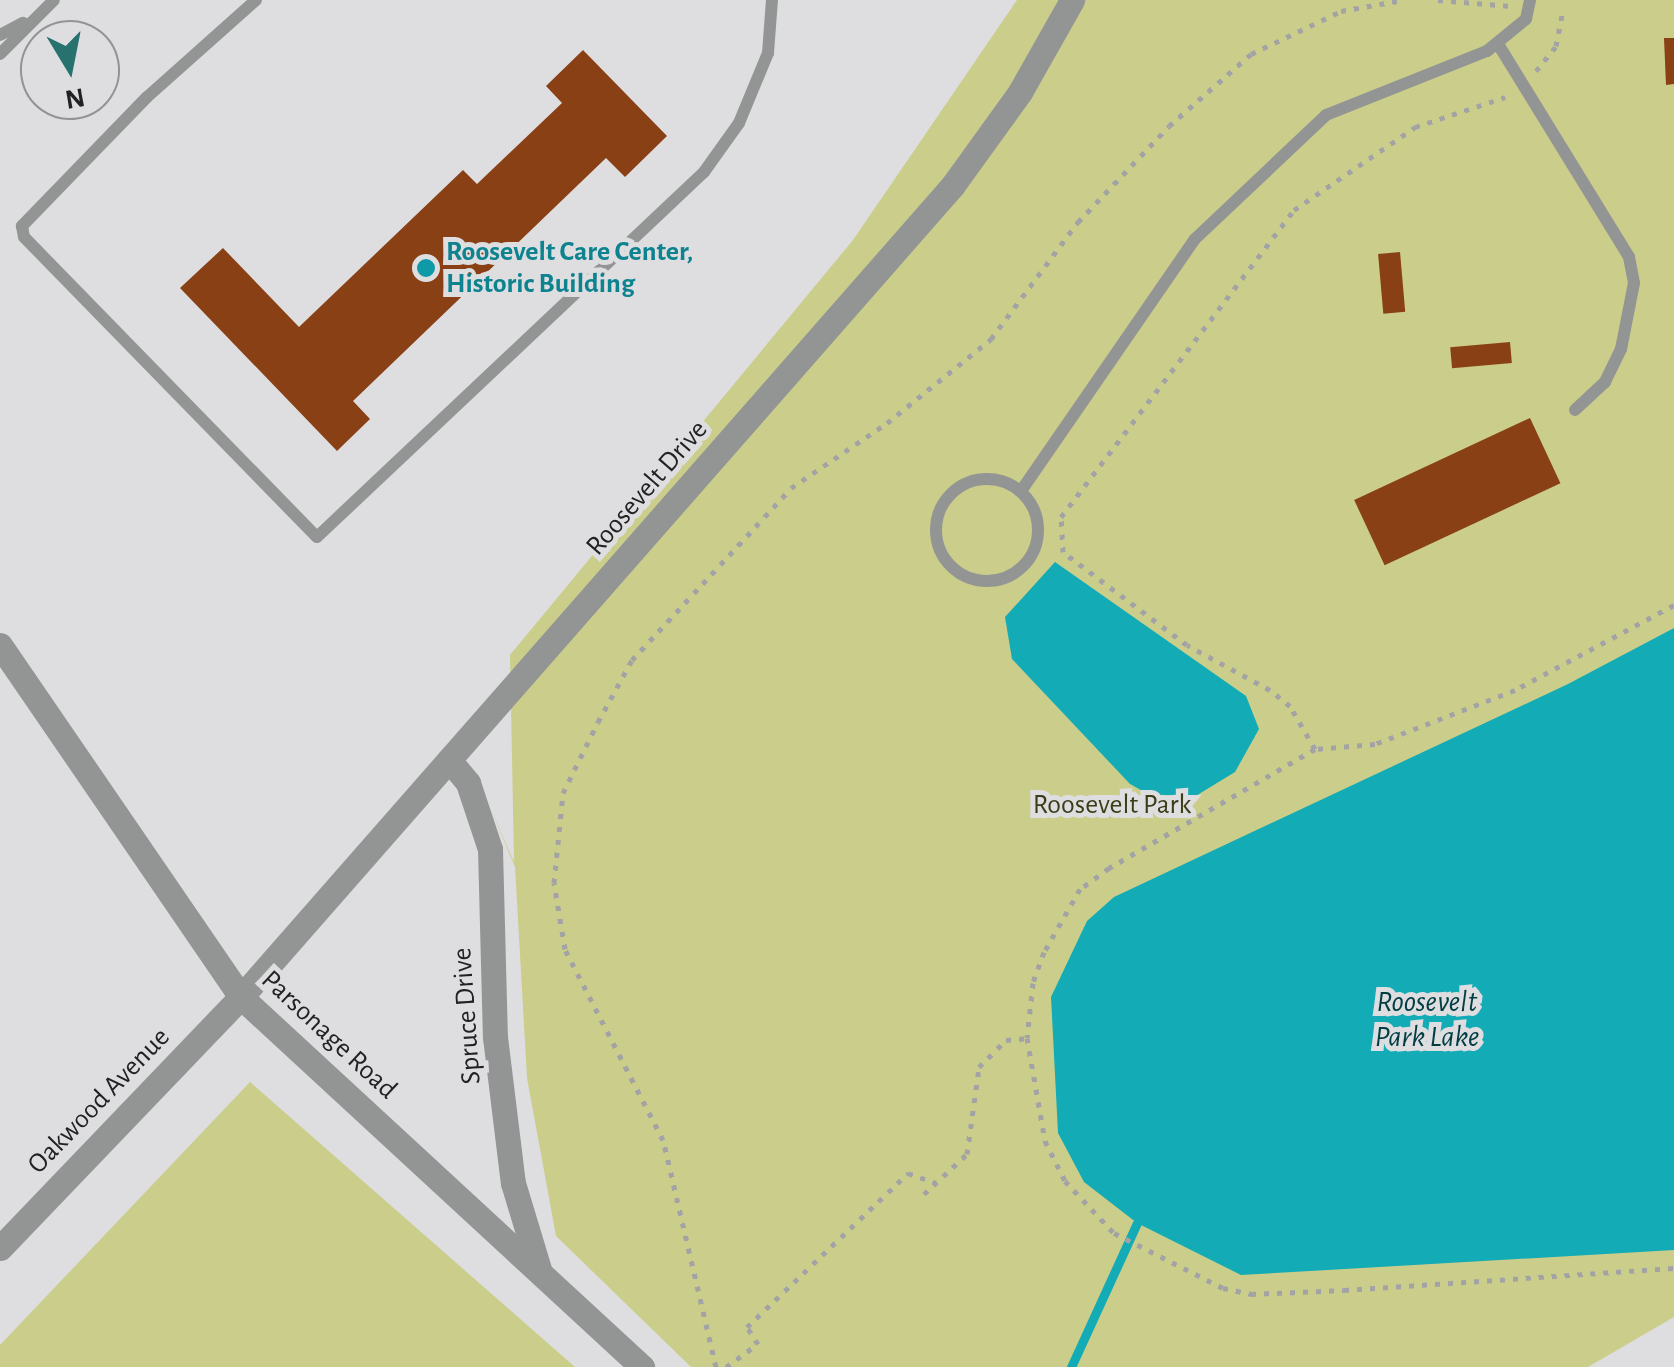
<!DOCTYPE html>
<style>
body{margin:0}
#map{position:relative;width:1674px;height:1367px;overflow:hidden;background:#dedee1;font-family:"Alegreya Sans",sans-serif}
div>[style]{position:absolute}
[style*='--x']{left:calc(var(--x)*1px);top:calc(var(--y)*1px);width:calc(var(--w)*1px);rotate:calc(var(--a)*1deg)}
.green>*{inset:0;background:#cace8a}
.water>*{inset:0;background:#12abb6}
.stream>*{height:9px;margin:-4.5px;padding:0 4.5px;transform-origin:4.5px;border-radius:4.5px;background:#12abb6}
.building>*{inset:0;background:#894015;transform-origin:0 0}
.path>*{height:5px;margin-top:-2.5px;transform-origin:0;background:repeating-linear-gradient(90deg,#a3a3a6 0 5px,transparent 0 13px)}
.service>*{height:12px;margin:-6px;padding:0 6px;transform-origin:6px;border-radius:6px;background:#939595}
.service>.ring{margin:-6px;padding:0;box-sizing:content-box;background:none;border:12px solid #939595;border-radius:50%}
.tertiary>*{height:25px;margin:-12.5px;padding:0 12.5px;transform-origin:12.5px;border-radius:12.5px;background:#939595}
.dots>*{width:28px;height:28px;translate:-50% -50%;box-sizing:border-box;border:5px solid #dedee1;border-radius:50%}
span{translate:-50% -50%;white-space:nowrap;text-align:center;line-height:1.15;-webkit-text-stroke:10px #dedee1;paint-order:stroke}
.culture-label{font-size:28px;color:#0d838f;font-weight:700}
.left{translate:0 -50%;text-align:left}
.street-label{font-size:28px;color:#222224}
.park-label{font-size:28px;color:#3b3d17}
.water-label{font-size:30px;color:#003e43;font-style:italic}
.north{position:absolute;left:20px;top:20px;width:100px;height:100px;box-sizing:border-box;background:#dedee1;border:2px solid #939395;border-radius:50%;rotate:170deg;font-size:28px;font-weight:700;line-height:40px;text-align:center;color:#222224}
.north::after{content:'';display:block;margin:auto;width:35px;height:45px;background:#27716f;clip-path:polygon(50% 0,100% 100%,50% 72%,0 100%)}
</style>
<div id="map">
<div class="green">
<div style="clip-path:polygon(1017px 0,1674px 0,1674px 1317px,1588px 1367px,691px 1367px,556px 1236px,527px 1078px,515px 867px,489px 805px,514px 862px,510px 655px,853px 240px)"></div>
<div style="clip-path:polygon(250px 1082px,575px 1367px,0 1367px,0 1345px)"></div>
</div>
<div class="water">
<div style="clip-path:polygon(1055px 562px,1246px 696px,1259px 729px,1235px 772px,1194px 797px,1148px 794px,1130px 784px,1012px 659px,1005px 617px)"></div>
<div style="clip-path:polygon(1674px 628px,1674px 1250px,1241px 1275px,1137px 1223px,1084px 1182px,1058px 1133px,1051px 997px,1087px 921px,1114px 897px,1568px 684px)"></div>
</div>
<div class="stream">
<div style="--x:1071;--y:1367;--w:158;--a:-65.4"></div>
</div>
<div class="building">
<div style="clip-path:polygon(1664px 38px,1674px 38px,1674px 84px,1666px 85px)"></div>
<div style="clip-path:polygon(583px 50px,667px 136px,625px 177px,606px 158px,353px 401px,370px 419px,337px 451px,180px 288px,223px 248px,299px 327px,463px 170px,477px 184px,562px 103px,546px 86px)"></div>
<div style="left:1400px;top:252px;width:60px;height:22px;rotate:85deg"></div>
<div style="left:1510px;top:342px;width:21px;height:60px;rotate:85deg"></div>
<div style="left:1530px;top:418px;width:72px;height:194px;rotate:65deg"></div>
</div>
<div class="path">
<div style="--x:1438;--y:0;--w:73;--a:4.7"></div>
<div style="--x:1536;--y:71;--w:32;--a:-51"></div>
<div style="--x:1556;--y:46;--w:38;--a:-79"></div>
<div style="--x:1674;--y:605;--w:180;--a:151.9"></div>
<div style="--x:1515;--y:690;--w:150;--a:158.9"></div>
<div style="--x:1375;--y:744;--w:60;--a:175.2"></div>
<div style="--x:1315;--y:749;--w:238;--a:150"></div>
<div style="--x:1109;--y:868;--w:36;--a:144"></div>
<div style="--x:1080;--y:889;--w:73;--a:119.7"></div>
<div style="--x:1044;--y:952;--w:33;--a:110"></div>
<div style="--x:1033;--y:983;--w:55;--a:96.2"></div>
<div style="--x:1027;--y:1038;--w:105;--a:80.1"></div>
<div style="--x:1045;--y:1141;--w:45;--a:63.4"></div>
<div style="--x:1065;--y:1181;--w:71;--a:46.7"></div>
<div style="--x:1114;--y:1233;--w:122;--a:26.8"></div>
<div style="--x:1223;--y:1288;--w:29;--a:12"></div>
<div style="--x:1251;--y:1294;--w:93;--a:-2.5"></div>
<div style="--x:1344;--y:1290;--w:331;--a:-3.8"></div>
<div style="--x:1315;--y:749;--w:50;--a:-120.2"></div>
<div style="--x:1290;--y:706;--w:26;--a:-141"></div>
<div style="--x:1270;--y:690;--w:94;--a:-151.5"></div>
<div style="--x:1187;--y:645;--w:155;--a:-143.1"></div>
<div style="--x:1063;--y:552;--w:35;--a:-93"></div>
<div style="--x:1061;--y:517;--w:385;--a:-52.8"></div>
<div style="--x:1294;--y:210;--w:147;--a:-34.4"></div>
<div style="--x:1415;--y:127;--w:95;--a:-18.4"></div>
<div style="--x:924;--y:1194;--w:59;--a:-42.9"></div>
<div style="--x:967;--y:1154;--w:88;--a:-82.1"></div>
<div style="--x:979;--y:1067;--w:38;--a:-45"></div>
<div style="--x:1006;--y:1040;--w:21;--a:-5"></div>
<div style="--x:716;--y:1367;--w:233;--a:-103.1"></div>
<div style="--x:663;--y:1140;--w:215;--a:-117.2"></div>
<div style="--x:565;--y:949;--w:67;--a:-99.5"></div>
<div style="--x:554;--y:883;--w:90;--a:-84.3"></div>
<div style="--x:563;--y:793;--w:79;--a:-63.8"></div>
<div style="--x:598;--y:722;--w:71;--a:-61.3"></div>
<div style="--x:632;--y:660;--w:234;--a:-47.2"></div>
<div style="--x:791;--y:488;--w:116;--a:-34.1"></div>
<div style="--x:887;--y:423;--w:134;--a:-38.9"></div>
<div style="--x:991;--y:339;--w:146;--a:-53.4"></div>
<div style="--x:1078;--y:222;--w:132;--a:-46.5"></div>
<div style="--x:1169;--y:126;--w:109;--a:-41.3"></div>
<div style="--x:1251;--y:54;--w:100;--a:-25.5"></div>
<div style="--x:1341;--y:11;--w:63;--a:-10.1"></div>
<div style="--x:726;--y:1367;--w:39;--a:-36"></div>
<div style="--x:758;--y:1344;--w:20;--a:-123"></div>
<div style="--x:747;--y:1327;--w:223;--a:-43.7"></div>
<div style="--x:908;--y:1173;--w:30;--a:20"></div>
</div>
<div class="service">
<div style="--x:256;--y:0;--w:146;--a:138.3"></div>
<div style="--x:147;--y:97;--w:180;--a:134.1"></div>
<div style="--x:22;--y:226;--w:11;--a:80"></div>
<div style="--x:24;--y:237;--w:419;--a:45.7"></div>
<div style="--x:317;--y:537;--w:532;--a:-43.32"></div>
<div style="--x:704;--y:172;--w:60;--a:-54.5"></div>
<div style="--x:739;--y:123;--w:76;--a:-67.5"></div>
<div style="--x:768;--y:53;--w:53;--a:-85.7"></div>
<div style="--x:0;--y:35;--w:26;--a:-28"></div>
<div style="--x:1498;--y:44;--w:250;--a:58.4"></div>
<div style="--x:1629;--y:257;--w:26;--a:79"></div>
<div style="--x:1634;--y:283;--w:67;--a:101.1"></div>
<div style="--x:1621;--y:349;--w:37;--a:116"></div>
<div style="--x:1605;--y:382;--w:41;--a:137"></div>
<div style="--x:0;--y:54;--w:76;--a:-45"></div>
<div class="ring" style="left:936px;top:479px;width:90px;height:90px"></div>
<div style="--x:1021;--y:491;--w:306;--a:-55.4"></div>
<div style="--x:1195;--y:239;--w:180;--a:-43.4"></div>
<div style="--x:1326;--y:115;--w:173;--a:-21.7"></div>
<div style="--x:1487;--y:51;--w:50;--a:-39.4"></div>
<div style="--x:1526;--y:19;--w:19;--a:-78"></div>
</div>
<div class="tertiary">
<div style="--x:0;--y:645;--w:427;--a:55.6"></div>
<div style="--x:241;--y:997;--w:546;--a:42.7"></div>
<div style="--x:449;--y:760;--w:30;--a:50"></div>
<div style="--x:468;--y:783;--w:70;--a:71.6"></div>
<div style="--x:490;--y:849;--w:188;--a:88.5"></div>
<div style="--x:495;--y:1037;--w:147;--a:83"></div>
<div style="--x:513;--y:1183;--w:90;--a:73.2"></div>
<div style="--x:0;--y:1248;--w:348;--a:-46.2"></div>
<div style="--x:241;--y:997;--w:1080;--a:-48.75"></div>
<div style="--x:953;--y:185;--w:115;--a:-54.2"></div>
<div style="--x:1020;--y:92;--w:106;--a:-60.5"></div>
</div>
<div class="dots">
<div style="left:426px;top:268px;background:#0f9aa8"></div>
</div>
<div class="culture-label">
<span class="left" style="left:446px;top:268px">Roosevelt Care Center,<br>Historic Building</span>
</div>
<div class="street-label">
<span style="left:647px;top:488px;rotate:-49deg">Roosevelt Drive</span>
<span style="left:467px;top:1016px;rotate:-94deg">Spruce Drive</span>
<span style="left:329px;top:1035px;rotate:43deg">Parsonage Road</span>
<span style="left:99px;top:1101px;rotate:-46deg">Oakwood Avenue</span>
</div>
<div class="park-label">
<span style="left:1112px;top:805px">Roosevelt Park</span>
</div>
<div class="water-label">
<span style="left:1427px;top:1019px">Roosevelt<br>Park Lake</span>
</div>
<div class="north">N</div>
</div>
